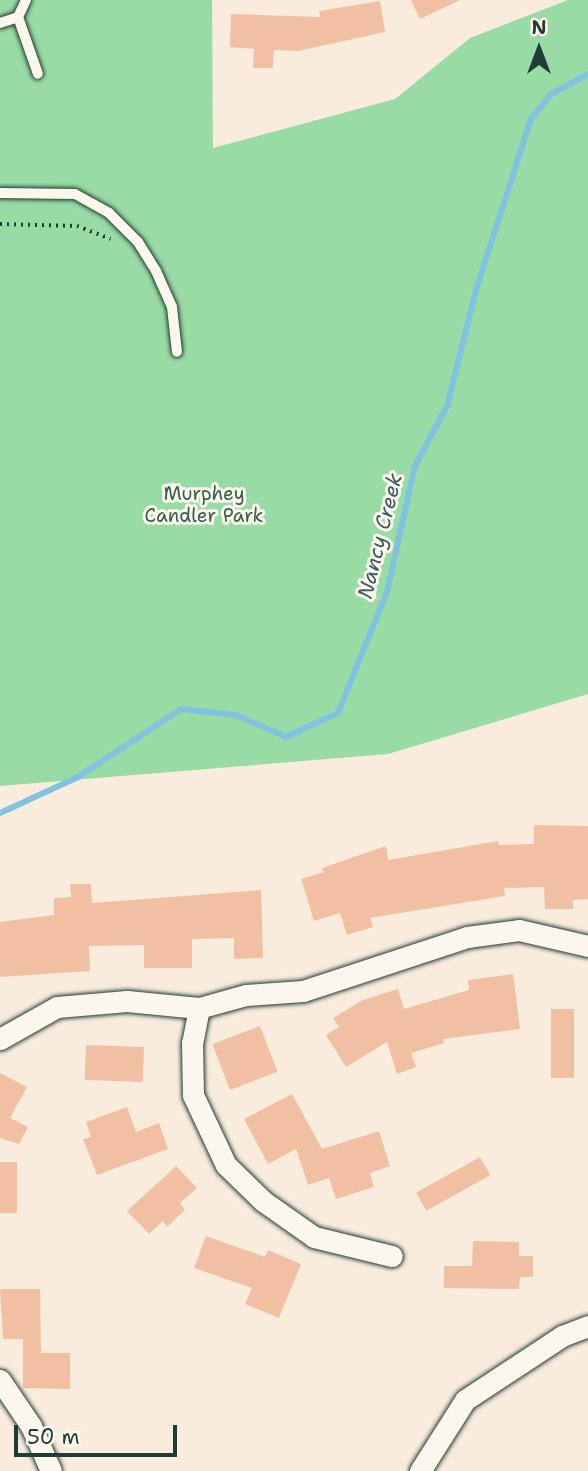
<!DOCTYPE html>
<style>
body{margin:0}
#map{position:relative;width:588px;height:1471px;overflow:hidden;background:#f9ecdd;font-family:"Shantell Sans",sans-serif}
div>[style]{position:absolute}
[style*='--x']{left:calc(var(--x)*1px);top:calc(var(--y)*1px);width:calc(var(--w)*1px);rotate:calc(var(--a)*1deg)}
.green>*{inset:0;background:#99dba5}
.stream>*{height:6px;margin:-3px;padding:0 3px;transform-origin:3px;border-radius:3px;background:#81c2e1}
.building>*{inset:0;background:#f1c0a2;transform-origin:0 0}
.path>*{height:3.5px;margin-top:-1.75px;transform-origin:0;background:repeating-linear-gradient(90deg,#1f3d34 0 2px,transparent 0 7px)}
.roads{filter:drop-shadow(0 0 2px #1f3d34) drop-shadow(0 0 2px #1f3d34)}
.service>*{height:10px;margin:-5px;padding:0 5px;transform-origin:5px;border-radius:5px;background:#fbf7ec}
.minor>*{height:21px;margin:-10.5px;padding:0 10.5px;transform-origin:10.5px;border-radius:10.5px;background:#fbf7ec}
span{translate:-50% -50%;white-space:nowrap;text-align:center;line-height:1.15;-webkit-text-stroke:6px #fbf7ec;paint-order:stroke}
.park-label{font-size:19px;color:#375d4b}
.water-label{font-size:21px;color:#385e5f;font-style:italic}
.north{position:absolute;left:504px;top:14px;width:70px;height:70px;-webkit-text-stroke:5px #fbf7ec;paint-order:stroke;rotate:0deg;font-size:19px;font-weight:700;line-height:28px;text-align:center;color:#1f3d34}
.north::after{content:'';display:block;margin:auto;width:24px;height:32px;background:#1f3d34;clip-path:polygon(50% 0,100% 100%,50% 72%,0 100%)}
.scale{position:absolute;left:14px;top:1425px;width:163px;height:32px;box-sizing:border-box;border:4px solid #1f3d34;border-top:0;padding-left:9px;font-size:21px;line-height:24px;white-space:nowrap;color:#1f3d34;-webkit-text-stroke:5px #fbf7ec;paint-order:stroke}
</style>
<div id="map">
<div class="green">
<div style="clip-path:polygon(0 0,212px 0,213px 148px,395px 99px,470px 38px,568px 0,588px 0,588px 694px,388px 754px,0 786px)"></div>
</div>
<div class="stream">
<div style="--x:0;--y:813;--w:86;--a:-24.8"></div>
<div style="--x:78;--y:777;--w:123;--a:-33.4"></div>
<div style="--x:181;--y:709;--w:55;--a:6.2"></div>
<div style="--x:236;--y:715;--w:55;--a:23.7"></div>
<div style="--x:286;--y:737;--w:57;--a:-24.8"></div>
<div style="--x:338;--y:713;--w:131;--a:-68"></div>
<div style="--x:387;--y:592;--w:129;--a:-77.5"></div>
<div style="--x:415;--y:466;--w:68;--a:-61.9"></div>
<div style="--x:447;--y:406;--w:120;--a:-76"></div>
<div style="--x:476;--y:290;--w:180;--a:-72.2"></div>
<div style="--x:531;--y:119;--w:32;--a:-51"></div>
<div style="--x:551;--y:94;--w:42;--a:-28.4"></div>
</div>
<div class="building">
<div style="clip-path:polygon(411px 0,460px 0,420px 19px)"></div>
<div style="clip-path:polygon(380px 1px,385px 32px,298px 51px,274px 50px,273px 68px,253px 68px,254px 49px,230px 47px,231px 14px,320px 17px,319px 11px)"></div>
<div style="clip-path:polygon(534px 825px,588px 826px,588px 899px,573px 900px,573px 909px,545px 909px,544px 887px,504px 888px,505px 896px,370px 918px,373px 927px,347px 935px,340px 913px,314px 921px,301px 879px,324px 872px,322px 868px,386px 846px,388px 860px,498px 841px,499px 845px,534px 844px)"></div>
<div style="clip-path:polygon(70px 884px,91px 884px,92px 903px,261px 890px,263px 958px,234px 959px,234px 938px,192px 939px,192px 968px,144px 968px,144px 945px,89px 946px,90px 971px,0 977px,0 922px,54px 915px,54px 898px,71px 897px)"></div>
<div style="clip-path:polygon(513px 974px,520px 1029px,443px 1039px,444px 1043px,411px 1053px,416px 1067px,397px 1074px,387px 1042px,346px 1067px,326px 1035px,339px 1027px,333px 1018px,363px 1000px,398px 989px,404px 1009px,469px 990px,468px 980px)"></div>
<div style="left:551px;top:1009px;width:23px;height:69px"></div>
<div style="left:260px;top:1026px;width:49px;height:51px;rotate:69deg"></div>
<div style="left:86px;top:1045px;width:58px;height:35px;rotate:2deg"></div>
<div style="clip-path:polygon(0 1073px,27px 1087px,10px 1118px,28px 1127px,19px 1144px,0 1138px)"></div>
<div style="clip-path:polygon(292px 1094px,322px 1149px,379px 1131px,390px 1166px,370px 1173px,374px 1187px,336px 1199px,329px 1178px,308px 1185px,296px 1149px,268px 1164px,244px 1119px)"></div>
<div style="clip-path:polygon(127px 1107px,136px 1132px,159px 1123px,168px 1149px,97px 1175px,83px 1139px,91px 1137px,86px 1122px)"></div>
<div style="left:480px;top:1157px;width:21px;height:73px;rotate:61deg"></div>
<div style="left:0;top:1162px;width:17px;height:51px"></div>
<div style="clip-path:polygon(176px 1166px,197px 1188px,180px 1203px,185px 1210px,167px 1227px,163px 1221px,149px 1234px,127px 1211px)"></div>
<div style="clip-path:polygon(206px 1236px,265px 1257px,268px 1250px,301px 1264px,279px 1318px,245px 1304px,252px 1288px,194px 1268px)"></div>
<div style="clip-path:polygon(473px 1241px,519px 1242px,519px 1256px,533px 1256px,533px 1277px,520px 1277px,519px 1289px,444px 1288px,444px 1266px,472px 1266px)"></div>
<div style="clip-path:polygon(0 1289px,40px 1289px,41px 1353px,70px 1353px,70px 1389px,23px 1388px,23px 1339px,3px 1339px)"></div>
</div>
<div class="path">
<div style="--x:0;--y:224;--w:77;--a:1.5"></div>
<div style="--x:77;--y:226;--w:36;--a:21"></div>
</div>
<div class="roads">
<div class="service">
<div style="--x:26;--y:0;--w:19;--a:115"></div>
<div style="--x:18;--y:17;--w:60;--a:70.7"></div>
<div style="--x:0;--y:23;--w:19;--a:-18"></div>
<div style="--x:0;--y:193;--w:75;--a:0.8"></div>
<div style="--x:75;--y:194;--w:39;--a:29"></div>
<div style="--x:109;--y:213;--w:41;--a:45"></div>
<div style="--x:138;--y:242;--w:34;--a:58"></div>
<div style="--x:156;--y:271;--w:39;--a:66"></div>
<div style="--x:172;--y:307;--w:45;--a:83.7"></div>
</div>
<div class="minor">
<div style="--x:199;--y:1008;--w:36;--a:101"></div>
<div style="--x:192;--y:1043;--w:52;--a:88.9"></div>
<div style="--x:193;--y:1095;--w:77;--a:64.8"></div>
<div style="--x:226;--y:1165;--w:52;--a:44.2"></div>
<div style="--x:263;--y:1201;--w:62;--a:35.2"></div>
<div style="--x:314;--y:1237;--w:80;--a:13.7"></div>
<div style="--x:0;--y:1039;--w:65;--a:-29.3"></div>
<div style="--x:57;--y:1007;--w:70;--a:-4.9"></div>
<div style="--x:127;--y:1001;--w:72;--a:5.6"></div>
<div style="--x:199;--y:1008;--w:49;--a:-15.5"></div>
<div style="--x:246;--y:995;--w:57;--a:-4"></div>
<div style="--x:303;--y:991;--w:173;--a:-18.2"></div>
<div style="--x:467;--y:937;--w:52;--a:-7.7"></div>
<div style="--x:519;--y:930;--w:71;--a:13.1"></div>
<div style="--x:0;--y:1380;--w:55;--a:56"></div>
<div style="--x:31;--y:1426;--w:49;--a:66"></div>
<div style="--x:420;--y:1471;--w:84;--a:-57.6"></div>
<div style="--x:465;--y:1400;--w:116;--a:-33.4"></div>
<div style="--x:562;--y:1336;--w:28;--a:-21"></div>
</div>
</div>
<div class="park-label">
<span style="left:204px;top:505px">Murphey<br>Candler Park</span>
</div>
<div class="water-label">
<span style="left:380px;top:536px;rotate:-76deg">Nancy Creek</span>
</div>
<div class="north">N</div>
<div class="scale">50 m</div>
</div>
